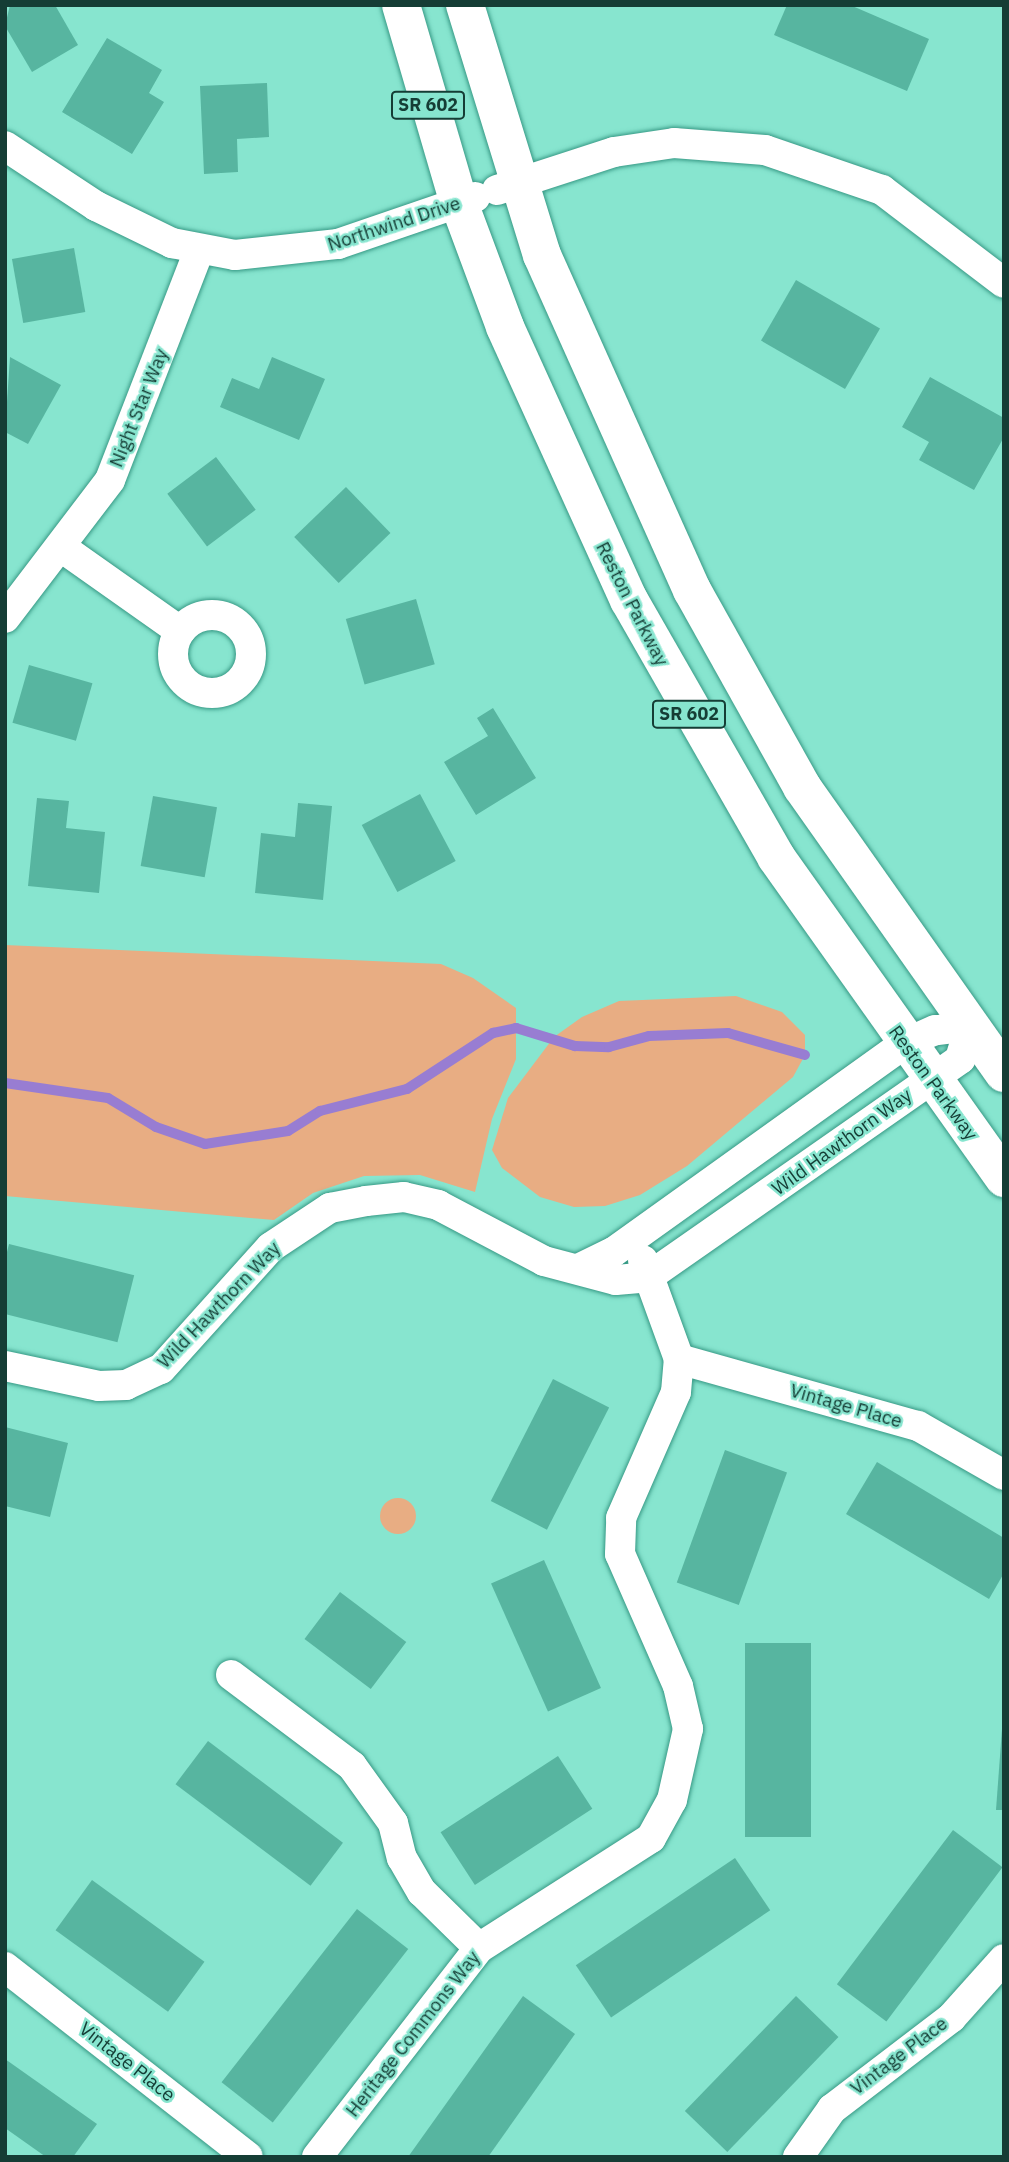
<!DOCTYPE html>
<style>
body{margin:0}
#map{position:relative;width:1009px;height:2162px;overflow:hidden;background:#87e5cf;font-family:"IBM Plex Sans",sans-serif}
div>[style]{position:absolute}
[style*='--x']{left:calc(var(--x)*1px);top:calc(var(--y)*1px);width:calc(var(--w)*1px);rotate:calc(var(--a)*1deg)}
.green>*{inset:0;background:#e8ad83}
.round{border-radius:50%}
.stream>*{height:10px;margin:-5px;padding:0 5px;transform-origin:5px;border-radius:5px;background:#987dd2}
.building>*{inset:0;background:#57b5a0;transform-origin:0 0}
.roads{filter:drop-shadow(0 0 2px #379985) drop-shadow(0 0 2px #379985)}
.street>*{height:30px;margin:-15px;padding:0 15px;transform-origin:15px;border-radius:15px;background:#fff}
.street>.ring{margin:-15px;padding:0;box-sizing:content-box;background:none;border:30px solid #fff;border-radius:50%}
.primary>*{height:38px;margin:-19px;padding:0 19px;transform-origin:19px;border-radius:19px;background:#fff}
span{translate:-50% -50%;white-space:nowrap;text-align:center;line-height:1.15;-webkit-text-stroke:5px #87e5cf;paint-order:stroke}
.shield-label span{padding:2px 5px;background:#87e5cf;border:2px solid;border-radius:5px;-webkit-text-stroke-width:0}
.shield-label{font-size:18px;color:#153d35;font-weight:700}
.street-label{font-size:19px;color:#153d35}
.frame{position:absolute;inset:0;border:7px solid #153d35;pointer-events:none}
</style>
<div id="map">
<div class="green">
<div style="clip-path:polygon(5px 945px,441px 964px,473px 978px,516px 1008px,516px 1059px,492px 1119px,475px 1192px,420px 1175px,364px 1176px,313px 1193px,274px 1220px,5px 1196px)"></div>
<div style="clip-path:polygon(736px 996px,782px 1012px,805px 1035px,805px 1055px,793px 1077px,687px 1166px,640px 1195px,605px 1206px,574px 1207px,540px 1197px,502px 1168px,492px 1150px,508px 1098px,554px 1037px,582px 1017px,619px 1001px)"></div>
<div class="round" style="left:380px;top:1498px;width:36px;height:36px"></div>
</div>
<div class="stream">
<div style="--x:5;--y:1083;--w:104;--a:8.3"></div>
<div style="--x:108;--y:1098;--w:56;--a:31.1"></div>
<div style="--x:156;--y:1127;--w:52;--a:19.1"></div>
<div style="--x:205;--y:1144;--w:84;--a:-8.9"></div>
<div style="--x:288;--y:1131;--w:38;--a:-32"></div>
<div style="--x:320;--y:1111;--w:90;--a:-14.2"></div>
<div style="--x:407;--y:1089;--w:103;--a:-33.1"></div>
<div style="--x:493;--y:1033;--w:24;--a:-12"></div>
<div style="--x:516;--y:1028;--w:62;--a:17"></div>
<div style="--x:575;--y:1046;--w:34;--a:2"></div>
<div style="--x:609;--y:1047;--w:41;--a:-15.4"></div>
<div style="--x:649;--y:1036;--w:79;--a:-2.2"></div>
<div style="--x:728;--y:1033;--w:80;--a:15.9"></div>
</div>
<div class="building">
<div style="clip-path:polygon(10px 5px,55px 5px,78px 45px,32px 72px,5px 26px)"></div>
<div style="clip-path:polygon(787px 5px,850px 5px,929px 39px,907px 91px,774px 35px)"></div>
<div style="clip-path:polygon(107px 38px,162px 70px,149px 93px,164px 102px,132px 154px,62px 112px)"></div>
<div style="clip-path:polygon(267px 83px,269px 137px,237px 139px,238px 172px,204px 174px,200px 86px)"></div>
<div style="left:74px;top:248px;width:65px;height:63px;rotate:80deg"></div>
<div style="left:796px;top:280px;width:97px;height:70px;rotate:30deg"></div>
<div style="clip-path:polygon(10px 357px,61px 385px,28px 444px,5px 432px)"></div>
<div style="clip-path:polygon(272px 357px,325px 379px,299px 440px,220px 407px,232px 378px,259px 389px)"></div>
<div style="clip-path:polygon(930px 377px,1004px 418px,1004px 437px,974px 490px,919px 460px,929px 442px,902px 427px)"></div>
<div style="left:216px;top:457px;width:66px;height:61px;rotate:53deg"></div>
<div style="left:346px;top:487px;width:64px;height:72px;rotate:46deg"></div>
<div style="left:416px;top:599px;width:68px;height:73px;rotate:74deg"></div>
<div style="left:29px;top:665px;width:66px;height:60px;rotate:16deg"></div>
<div style="clip-path:polygon(493px 708px,536px 778px,476px 815px,444px 762px,488px 736px,477px 718px)"></div>
<div style="left:420px;top:794px;width:76px;height:66px;rotate:62deg"></div>
<div style="left:153px;top:796px;width:65px;height:71px;rotate:10deg"></div>
<div style="clip-path:polygon(37px 798px,69px 801px,66px 828px,105px 832px,99px 893px,28px 886px)"></div>
<div style="clip-path:polygon(298px 803px,332px 806px,323px 900px,255px 893px,261px 833px,295px 837px)"></div>
<div style="left:9px;top:1244px;width:129px;height:69px;rotate:14deg"></div>
<div style="left:553px;top:1379px;width:63px;height:137px;rotate:27deg"></div>
<div style="clip-path:polygon(5px 1427px,68px 1443px,50px 1517px,5px 1506px)"></div>
<div style="left:725px;top:1450px;width:66px;height:141px;rotate:20deg"></div>
<div style="clip-path:polygon(877px 1462px,1004px 1538px,1004px 1573px,989px 1599px,846px 1514px)"></div>
<div style="left:544px;top:1560px;width:140px;height:58px;rotate:66deg"></div>
<div style="left:340px;top:1592px;width:83px;height:59px;rotate:37deg"></div>
<div style="left:745px;top:1643px;width:66px;height:194px"></div>
<div style="clip-path:polygon(1002px 1729px,1004px 1729px,1004px 1810px,996px 1810px)"></div>
<div style="left:208px;top:1741px;width:169px;height:54px;rotate:37deg"></div>
<div style="left:558px;top:1756px;width:63px;height:140px;rotate:57deg"></div>
<div style="left:953px;top:1830px;width:62px;height:193px;rotate:37deg"></div>
<div style="left:735px;top:1858px;width:63px;height:192px;rotate:56deg"></div>
<div style="left:92px;top:1880px;width:139px;height:62px;rotate:36deg"></div>
<div style="left:357px;top:1909px;width:65px;height:220px;rotate:38deg"></div>
<div style="clip-path:polygon(523px 1996px,575px 2034px,488px 2157px,408px 2157px)"></div>
<div style="left:796px;top:1996px;width:59px;height:160px;rotate:44deg"></div>
<div style="clip-path:polygon(5px 2059px,97px 2124px,73px 2157px,46px 2157px,5px 2128px)"></div>
</div>
<div class="roads">
<div class="street">
<div style="--x:5;--y:146;--w:109;--a:33.4"></div>
<div style="--x:96;--y:206;--w:85;--a:26"></div>
<div style="--x:172;--y:243;--w:64;--a:10.8"></div>
<div style="--x:235;--y:255;--w:104;--a:-6.1"></div>
<div style="--x:338;--y:244;--w:145;--a:-18.9"></div>
<div style="--x:497;--y:190;--w:123;--a:-18"></div>
<div style="--x:614;--y:152;--w:61;--a:-8.5"></div>
<div style="--x:674;--y:143;--w:91;--a:4.4"></div>
<div style="--x:765;--y:150;--w:124;--a:18.9"></div>
<div style="--x:882;--y:190;--w:153;--a:37.3"></div>
<div style="--x:61;--y:547;--w:146;--a:35.2"></div>
<div class="ring" style="left:173px;top:615px;width:48px;height:48px"></div>
<div style="--x:5;--y:618;--w:173;--a:-52.7"></div>
<div style="--x:110;--y:480;--w:246;--a:-68.8"></div>
<div style="--x:679;--y:1359;--w:248;--a:15.7"></div>
<div style="--x:918;--y:1426;--w:99;--a:29.7"></div>
<div style="--x:5;--y:1366;--w:96;--a:12"></div>
<div style="--x:99;--y:1386;--w:27;--a:-2"></div>
<div style="--x:126;--y:1385;--w:38;--a:-25"></div>
<div style="--x:161;--y:1369;--w:164;--a:-48"></div>
<div style="--x:271;--y:1247;--w:71;--a:-33.5"></div>
<div style="--x:330;--y:1208;--w:37;--a:-11"></div>
<div style="--x:366;--y:1201;--w:38;--a:-6"></div>
<div style="--x:404;--y:1197;--w:35;--a:13"></div>
<div style="--x:438;--y:1205;--w:120;--a:27.8"></div>
<div style="--x:544;--y:1261;--w:74;--a:14.8"></div>
<div style="--x:616;--y:1280;--w:32;--a:-5"></div>
<div style="--x:648;--y:1277;--w:381;--a:-34.9"></div>
<div style="--x:960;--y:1059;--w:34;--a:-73"></div>
<div style="--x:970;--y:1026;--w:35;--a:173"></div>
<div style="--x:935;--y:1030;--w:34;--a:156"></div>
<div style="--x:904;--y:1044;--w:358;--a:144.4"></div>
<div style="--x:613;--y:1252;--w:37;--a:154"></div>
<div style="--x:231;--y:1675;--w:151;--a:36.9"></div>
<div style="--x:352;--y:1766;--w:70;--a:54.3"></div>
<div style="--x:393;--y:1823;--w:36;--a:76"></div>
<div style="--x:402;--y:1858;--w:39;--a:60"></div>
<div style="--x:422;--y:1892;--w:80;--a:44.5"></div>
<div style="--x:5;--y:1967;--w:308;--a:38"></div>
<div style="--x:317;--y:2157;--w:264;--a:-52.2"></div>
<div style="--x:479;--y:1948;--w:204;--a:-32.6"></div>
<div style="--x:651;--y:1838;--w:43;--a:-61.1"></div>
<div style="--x:672;--y:1800;--w:73;--a:-77.3"></div>
<div style="--x:688;--y:1729;--w:44;--a:-103.1"></div>
<div style="--x:678;--y:1686;--w:144;--a:-113.7"></div>
<div style="--x:620;--y:1554;--w:36;--a:-88"></div>
<div style="--x:621;--y:1518;--w:137;--a:-66.4"></div>
<div style="--x:676;--y:1392;--w:33;--a:-85"></div>
<div style="--x:679;--y:1359;--w:105;--a:-110"></div>
<div style="--x:798;--y:2157;--w:59;--a:-54.7"></div>
<div style="--x:832;--y:2109;--w:150;--a:-37.4"></div>
<div style="--x:951;--y:2018;--w:79;--a:-48.1"></div>
</div>
<div class="primary">
<div style="--x:401;--y:5;--w:206;--a:73.7"></div>
<div style="--x:459;--y:203;--w:132;--a:69.6"></div>
<div style="--x:505;--y:327;--w:300;--a:65.6"></div>
<div style="--x:629;--y:600;--w:296;--a:60.2"></div>
<div style="--x:776;--y:857;--w:394;--a:54.6"></div>
<div style="--x:465;--y:5;--w:262;--a:72.9"></div>
<div style="--x:542;--y:255;--w:367;--a:65.9"></div>
<div style="--x:692;--y:590;--w:226;--a:60.8"></div>
<div style="--x:802;--y:787;--w:350;--a:54.8"></div>
</div>
</div>
<div class="shield-label">
<span style="left:428px;top:105px">SR 602</span>
<span style="left:689px;top:714px">SR 602</span>
</div>
<div class="street-label">
<span style="left:394px;top:224px;rotate:-18deg">Northwind Drive</span>
<span style="left:139px;top:408px;rotate:-68deg">Night Star Way</span>
<span style="left:632px;top:604px;rotate:63deg">Reston Parkway</span>
<span style="left:933px;top:1083px;rotate:54deg">Reston Parkway</span>
<span style="left:842px;top:1142px;rotate:-36deg">Wild Hawthorn Way</span>
<span style="left:219px;top:1305px;rotate:-46deg">Wild Hawthorn Way</span>
<span style="left:846px;top:1406px;rotate:16deg">Vintage Place</span>
<span style="left:413px;top:2034px;rotate:-52deg">Heritage Commons Way</span>
<span style="left:899px;top:2056px;rotate:-37deg">Vintage Place</span>
<span style="left:127px;top:2062px;rotate:38deg">Vintage Place</span>
</div>
<div class="frame"></div>
</div>
